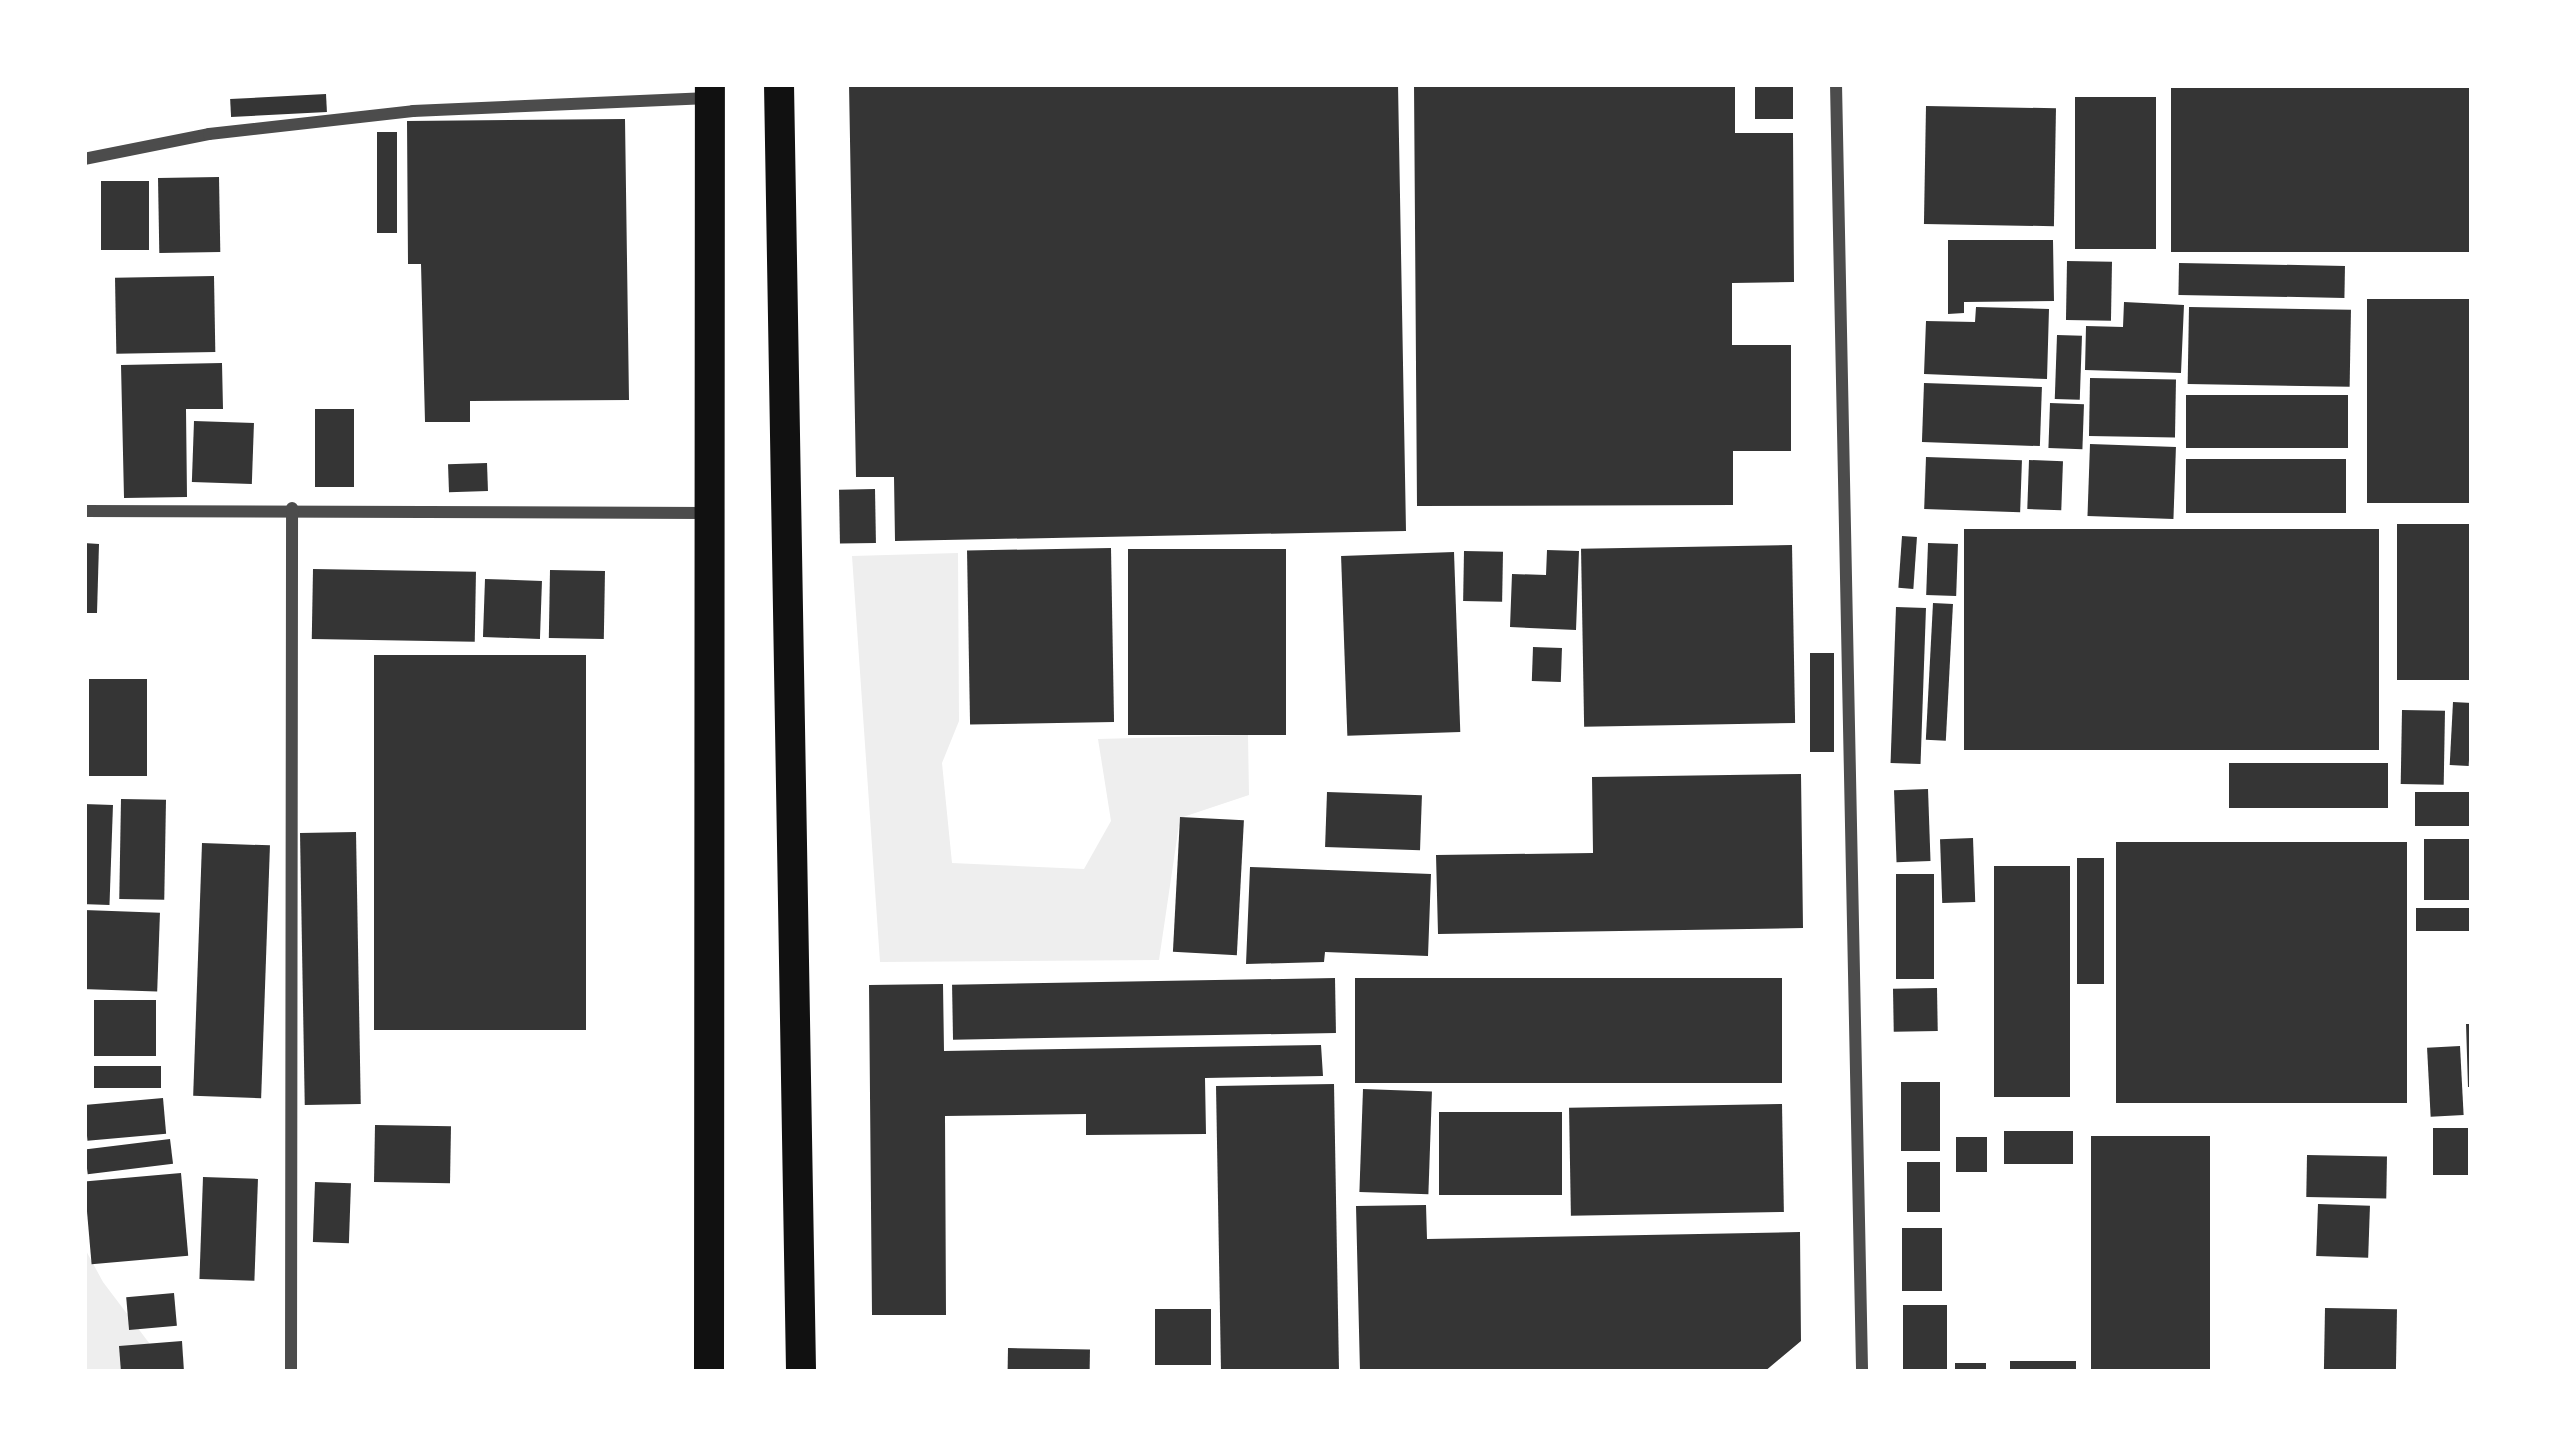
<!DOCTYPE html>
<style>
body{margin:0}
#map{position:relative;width:2556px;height:1456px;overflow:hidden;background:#fff;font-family:"Roboto Condensed",sans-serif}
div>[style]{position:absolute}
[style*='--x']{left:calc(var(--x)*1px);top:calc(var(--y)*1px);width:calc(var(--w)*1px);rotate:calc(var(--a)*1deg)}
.green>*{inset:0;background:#eee}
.building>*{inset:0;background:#353535;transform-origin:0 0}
.minor>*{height:12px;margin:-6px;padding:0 6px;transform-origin:6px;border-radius:6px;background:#4c4c4c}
.primary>*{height:30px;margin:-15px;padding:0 15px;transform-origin:15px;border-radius:15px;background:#111}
span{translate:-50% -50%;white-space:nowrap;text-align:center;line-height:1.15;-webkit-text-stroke:9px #fff;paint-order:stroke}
.frame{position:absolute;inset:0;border:87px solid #fff;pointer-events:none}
</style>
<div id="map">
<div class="green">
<div style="clip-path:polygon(958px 553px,959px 721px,942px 763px,952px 863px,1084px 869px,1111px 821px,1098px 739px,1248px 735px,1249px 795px,1180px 818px,1159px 960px,880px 962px,852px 556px)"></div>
<div style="clip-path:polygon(84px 1247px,103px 1282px,171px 1372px,84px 1372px)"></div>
</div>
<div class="building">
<div style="clip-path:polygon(849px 84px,1398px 84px,1406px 531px,895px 541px,894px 477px,856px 477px)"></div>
<div style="clip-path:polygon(1414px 84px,1735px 84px,1735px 133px,1793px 133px,1794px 282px,1732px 283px,1732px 345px,1791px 345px,1791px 451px,1733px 451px,1733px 505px,1417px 506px)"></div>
<div style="left:1755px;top:84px;width:38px;height:35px"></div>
<div style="left:2472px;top:88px;width:164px;height:301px;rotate:90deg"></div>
<div style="left:326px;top:94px;width:18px;height:96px;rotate:87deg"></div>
<div style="left:2156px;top:97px;width:152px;height:81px;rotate:90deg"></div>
<div style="left:1926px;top:106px;width:130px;height:118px;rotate:1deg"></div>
<div style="clip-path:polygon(625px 119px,629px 400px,470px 401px,470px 422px,425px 422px,421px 264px,408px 264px,407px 121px)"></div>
<div style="left:377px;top:132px;width:20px;height:101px"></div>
<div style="left:219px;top:177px;width:75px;height:61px;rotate:89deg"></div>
<div style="left:101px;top:181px;width:48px;height:69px"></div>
<div style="clip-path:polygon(1948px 240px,2053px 240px,2054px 301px,1964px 302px,1964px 313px,1948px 314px)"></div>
<div style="left:2067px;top:261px;width:45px;height:59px;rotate:1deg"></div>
<div style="left:2179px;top:263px;width:166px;height:32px;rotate:1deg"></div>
<div style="left:214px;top:276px;width:76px;height:99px;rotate:89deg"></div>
<div style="left:2472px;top:299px;width:204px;height:105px;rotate:90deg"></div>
<div style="clip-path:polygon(2124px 302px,2184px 305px,2181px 373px,2085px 370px,2086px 326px,2123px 327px)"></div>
<div style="clip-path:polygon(1976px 307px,2049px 309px,2047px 379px,1924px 374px,1926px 321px,1975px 322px)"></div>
<div style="left:2189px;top:307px;width:162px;height:77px;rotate:1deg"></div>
<div style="left:2057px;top:335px;width:25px;height:64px;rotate:2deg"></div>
<div style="clip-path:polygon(222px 363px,223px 409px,186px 409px,187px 497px,124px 498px,121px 365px)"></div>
<div style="left:2090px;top:378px;width:86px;height:58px;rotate:1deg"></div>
<div style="left:1924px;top:383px;width:118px;height:59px;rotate:2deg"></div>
<div style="left:2186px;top:395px;width:162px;height:53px"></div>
<div style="left:2050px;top:403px;width:34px;height:45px;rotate:2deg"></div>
<div style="left:315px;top:409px;width:39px;height:78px"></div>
<div style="left:194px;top:421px;width:60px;height:61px;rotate:2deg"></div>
<div style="left:2090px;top:444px;width:86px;height:72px;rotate:2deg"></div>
<div style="left:1926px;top:457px;width:96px;height:52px;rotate:2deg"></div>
<div style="left:2186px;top:459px;width:160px;height:54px"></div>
<div style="left:2029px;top:460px;width:34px;height:49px;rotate:2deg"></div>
<div style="left:487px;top:463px;width:28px;height:39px;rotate:88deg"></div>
<div style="left:875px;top:489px;width:54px;height:36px;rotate:89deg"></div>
<div style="left:2472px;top:524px;width:156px;height:75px;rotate:90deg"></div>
<div style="left:2379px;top:529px;width:221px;height:415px;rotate:90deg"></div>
<div style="left:1902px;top:536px;width:15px;height:52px;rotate:4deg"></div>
<div style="clip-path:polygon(84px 543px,99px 544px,97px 613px,84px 613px)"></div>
<div style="left:1928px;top:543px;width:30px;height:52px;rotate:2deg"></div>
<div style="left:1792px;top:545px;width:178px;height:211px;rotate:89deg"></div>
<div style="left:1111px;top:548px;width:174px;height:144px;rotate:89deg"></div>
<div style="left:1286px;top:549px;width:186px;height:158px;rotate:90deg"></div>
<div style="clip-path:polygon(1547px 550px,1579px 551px,1576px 630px,1510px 627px,1512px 574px,1546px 575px)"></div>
<div style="left:1464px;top:551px;width:39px;height:50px;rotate:1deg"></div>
<div style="left:1454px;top:552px;width:180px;height:113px;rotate:88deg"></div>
<div style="left:313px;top:569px;width:163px;height:70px;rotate:1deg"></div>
<div style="left:550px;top:570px;width:55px;height:68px;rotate:1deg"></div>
<div style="left:485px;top:579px;width:57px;height:58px;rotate:2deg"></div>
<div style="left:1933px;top:603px;width:20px;height:137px;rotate:3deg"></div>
<div style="left:1896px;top:607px;width:30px;height:156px;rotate:2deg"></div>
<div style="left:1533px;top:647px;width:29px;height:34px;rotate:2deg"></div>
<div style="left:1810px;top:653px;width:24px;height:99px"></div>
<div style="left:586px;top:655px;width:375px;height:212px;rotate:90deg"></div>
<div style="left:89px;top:679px;width:58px;height:97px"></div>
<div style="left:2453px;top:702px;width:19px;height:63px;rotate:3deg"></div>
<div style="left:2402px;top:710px;width:43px;height:74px;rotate:1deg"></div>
<div style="left:2229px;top:763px;width:159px;height:45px"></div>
<div style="clip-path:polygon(1801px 774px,1803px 928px,1438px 934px,1436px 855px,1593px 853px,1592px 777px)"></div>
<div style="left:1928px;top:789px;width:72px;height:34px;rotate:88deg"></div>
<div style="left:1327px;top:792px;width:95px;height:55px;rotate:2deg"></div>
<div style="left:2415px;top:792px;width:57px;height:34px"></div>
<div style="left:121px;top:799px;width:45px;height:100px;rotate:1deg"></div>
<div style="left:84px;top:804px;width:29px;height:100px;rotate:2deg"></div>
<div style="left:1180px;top:817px;width:64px;height:135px;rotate:3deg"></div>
<div style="left:356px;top:832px;width:272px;height:56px;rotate:89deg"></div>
<div style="left:1973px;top:838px;width:64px;height:33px;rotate:88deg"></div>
<div style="left:2424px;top:839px;width:48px;height:61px"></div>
<div style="left:2407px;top:842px;width:261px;height:291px;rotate:90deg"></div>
<div style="left:202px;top:843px;width:68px;height:253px;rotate:2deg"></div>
<div style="left:2104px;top:858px;width:126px;height:27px;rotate:90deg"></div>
<div style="left:2070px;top:866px;width:231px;height:76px;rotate:90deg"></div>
<div style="clip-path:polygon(1250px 867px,1431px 874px,1428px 956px,1325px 952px,1324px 962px,1246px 964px)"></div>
<div style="left:1896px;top:874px;width:38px;height:105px"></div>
<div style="left:2472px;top:908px;width:23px;height:56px;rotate:90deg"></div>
<div style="left:84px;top:910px;width:76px;height:79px;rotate:2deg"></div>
<div style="left:1335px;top:978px;width:55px;height:383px;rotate:89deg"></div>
<div style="left:1355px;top:978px;width:427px;height:105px"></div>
<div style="clip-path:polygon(943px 984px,944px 1051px,1321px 1045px,1323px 1076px,1205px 1078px,1206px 1134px,1086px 1135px,1086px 1114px,945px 1116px,946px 1315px,872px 1315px,869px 985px)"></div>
<div style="left:1937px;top:988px;width:43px;height:44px;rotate:89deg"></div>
<div style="left:94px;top:1000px;width:62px;height:56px"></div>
<div style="clip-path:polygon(2466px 1024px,2472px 1024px,2472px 1087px,2468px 1087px)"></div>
<div style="left:2460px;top:1046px;width:69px;height:33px;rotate:87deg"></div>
<div style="left:94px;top:1066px;width:67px;height:22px"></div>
<div style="left:1901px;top:1082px;width:39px;height:69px"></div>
<div style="left:1334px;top:1084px;width:288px;height:118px;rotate:89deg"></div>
<div style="left:1363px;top:1089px;width:69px;height:103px;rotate:2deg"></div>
<div style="left:163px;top:1098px;width:36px;height:79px;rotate:85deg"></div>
<div style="left:1782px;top:1104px;width:108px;height:213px;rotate:89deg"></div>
<div style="left:1439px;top:1112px;width:123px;height:83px"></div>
<div style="left:375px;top:1125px;width:76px;height:57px;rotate:1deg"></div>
<div style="left:2433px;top:1128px;width:35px;height:47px"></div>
<div style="left:2004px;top:1131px;width:69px;height:33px"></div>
<div style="left:2210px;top:1136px;width:236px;height:119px;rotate:90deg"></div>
<div style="left:1956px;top:1137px;width:31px;height:35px"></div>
<div style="left:170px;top:1139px;width:25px;height:86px;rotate:83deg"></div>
<div style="left:2307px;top:1155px;width:80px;height:42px;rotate:1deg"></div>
<div style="left:1907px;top:1162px;width:33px;height:50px"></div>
<div style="left:181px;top:1173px;width:83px;height:97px;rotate:85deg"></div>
<div style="left:203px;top:1177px;width:55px;height:102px;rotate:2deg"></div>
<div style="left:315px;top:1182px;width:36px;height:60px;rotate:2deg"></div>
<div style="left:2318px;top:1204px;width:52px;height:52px;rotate:2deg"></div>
<div style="clip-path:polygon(1426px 1205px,1427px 1239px,1800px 1232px,1801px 1341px,1764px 1372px,1360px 1372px,1356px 1206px)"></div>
<div style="left:1902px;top:1228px;width:40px;height:63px"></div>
<div style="left:174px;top:1293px;width:33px;height:48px;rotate:85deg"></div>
<div style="left:1903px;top:1305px;width:44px;height:67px"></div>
<div style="left:2325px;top:1308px;width:72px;height:64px;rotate:1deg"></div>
<div style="left:1211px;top:1309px;width:56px;height:56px;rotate:90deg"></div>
<div style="clip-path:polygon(182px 1341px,184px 1372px,121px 1372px,119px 1346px)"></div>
<div style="left:1008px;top:1348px;width:82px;height:24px;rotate:1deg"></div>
<div style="left:2010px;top:1361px;width:66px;height:11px"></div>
<div style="left:1955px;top:1363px;width:31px;height:9px"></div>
</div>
<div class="minor">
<div style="--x:1836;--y:84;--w:1288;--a:88.84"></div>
<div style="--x:84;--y:159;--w:127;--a:-11.3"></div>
<div style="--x:209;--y:134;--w:205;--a:-6.4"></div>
<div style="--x:413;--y:111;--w:296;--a:-2.5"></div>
<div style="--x:84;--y:511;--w:623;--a:0.18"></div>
<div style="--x:291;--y:1372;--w:864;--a:-89.93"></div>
</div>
<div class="primary">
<div style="--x:779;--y:84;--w:1288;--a:89.02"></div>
<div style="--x:709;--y:1372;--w:1288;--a:-89.96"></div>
</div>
<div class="frame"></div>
</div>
